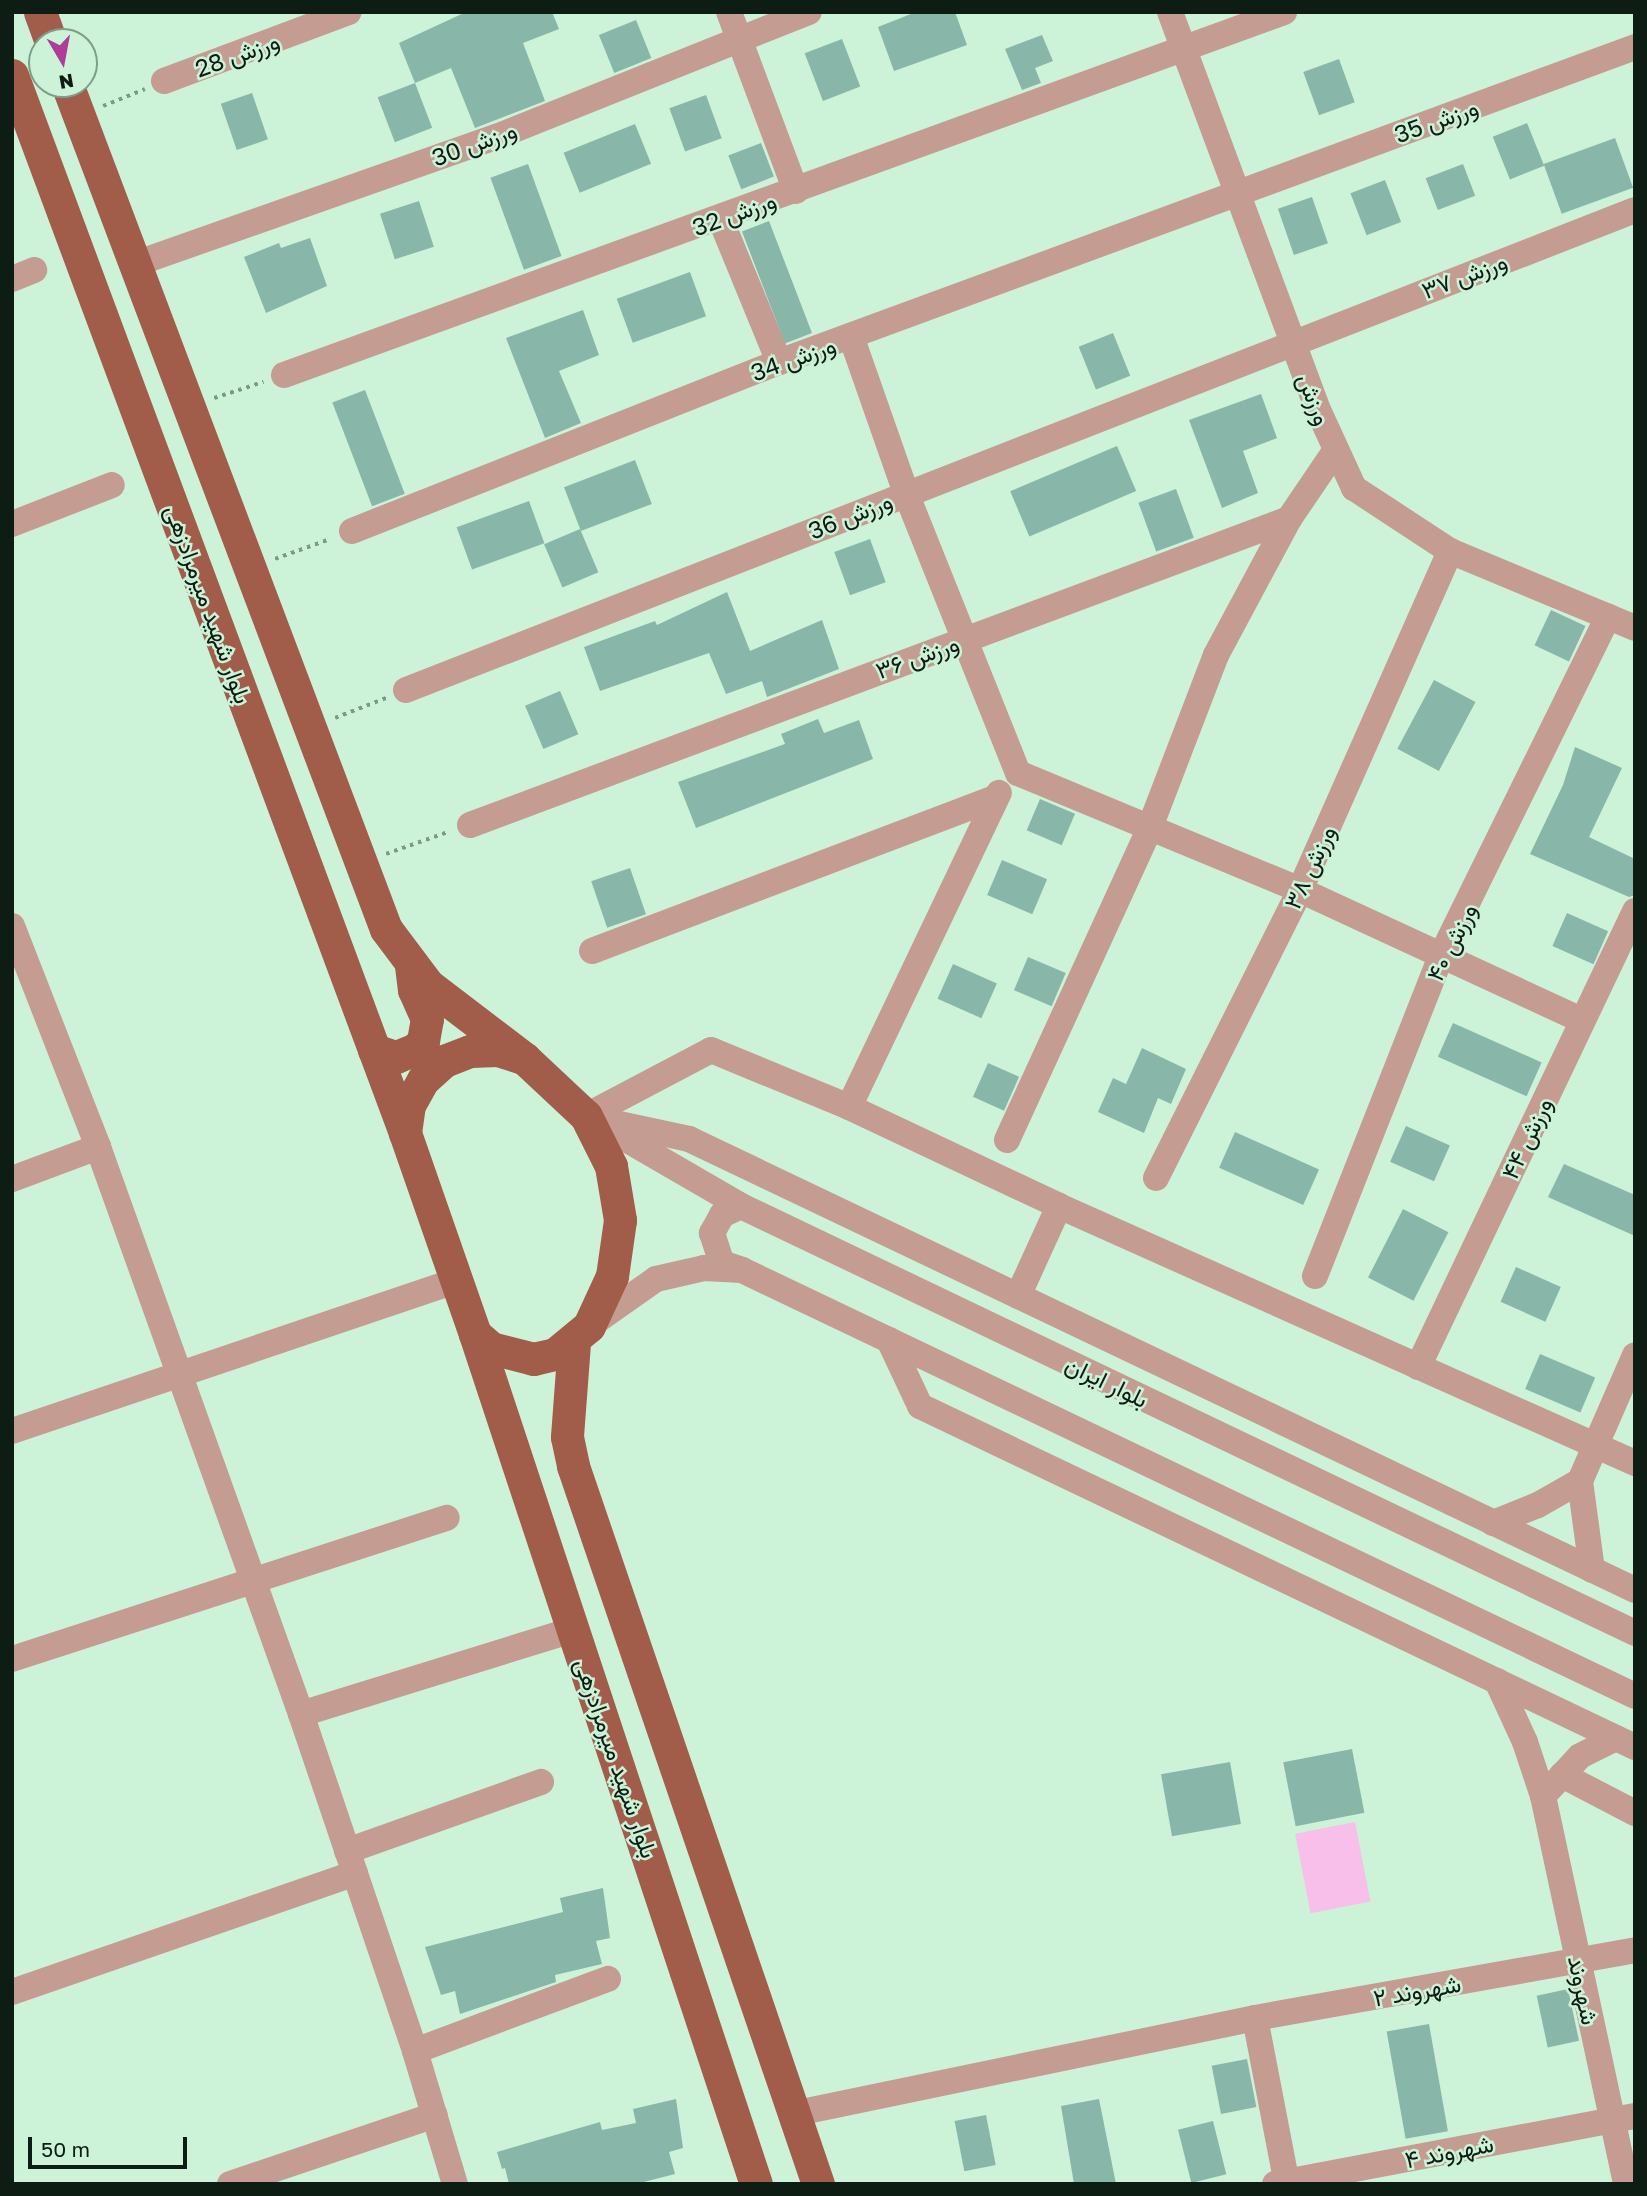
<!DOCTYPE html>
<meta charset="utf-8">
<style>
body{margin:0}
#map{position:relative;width:1647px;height:2196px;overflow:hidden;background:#ccf2d8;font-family:"Golos Text",Vazirmatn,sans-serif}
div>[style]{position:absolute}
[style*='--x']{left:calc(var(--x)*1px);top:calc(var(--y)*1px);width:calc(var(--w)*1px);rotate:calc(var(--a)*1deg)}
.green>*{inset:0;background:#f8bfea;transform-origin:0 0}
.building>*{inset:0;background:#88b7aa;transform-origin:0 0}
.path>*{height:3.5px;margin-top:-1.75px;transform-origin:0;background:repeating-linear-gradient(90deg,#7d9986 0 3.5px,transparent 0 8.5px)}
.minor>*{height:26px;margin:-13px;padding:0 13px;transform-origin:13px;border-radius:13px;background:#c59c91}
.major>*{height:33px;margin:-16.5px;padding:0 16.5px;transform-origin:16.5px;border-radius:16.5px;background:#a25c4a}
span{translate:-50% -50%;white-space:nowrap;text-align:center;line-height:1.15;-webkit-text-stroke:5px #ccf2d8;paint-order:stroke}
.street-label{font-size:24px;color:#0e1d14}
.frame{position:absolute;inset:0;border:14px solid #0e1d14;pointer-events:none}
.north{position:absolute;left:28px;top:28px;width:70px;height:70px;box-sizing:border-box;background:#ccf2d8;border:2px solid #809d8a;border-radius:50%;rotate:170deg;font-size:19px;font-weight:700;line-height:28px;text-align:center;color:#0e1d14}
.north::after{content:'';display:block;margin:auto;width:24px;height:32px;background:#ad3d99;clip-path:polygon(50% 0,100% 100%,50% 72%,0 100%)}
.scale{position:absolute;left:28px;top:2137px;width:159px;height:32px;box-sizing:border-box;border:4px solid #0e1d14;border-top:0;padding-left:9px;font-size:21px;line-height:24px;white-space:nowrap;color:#0e1d14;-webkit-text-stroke:5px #ccf2d8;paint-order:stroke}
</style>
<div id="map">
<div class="green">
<div style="left:1355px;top:1822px;width:81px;height:61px;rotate:79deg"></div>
</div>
<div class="building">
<div style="clip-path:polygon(466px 12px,552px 12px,559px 29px,523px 43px,545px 101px,475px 128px,451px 68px,415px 83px,399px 43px)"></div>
<div style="clip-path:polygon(916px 12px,955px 12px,967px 45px,894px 71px,878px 27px)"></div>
<div style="left:636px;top:20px;width:41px;height:40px;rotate:68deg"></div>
<div style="clip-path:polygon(1042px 35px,1053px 61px,1035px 68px,1041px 83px,1022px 90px,1005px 49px)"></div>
<div style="left:842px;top:39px;width:51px;height:40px;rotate:69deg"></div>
<div style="left:1339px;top:59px;width:46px;height:38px;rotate:70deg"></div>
<div style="left:415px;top:83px;width:48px;height:40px;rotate:69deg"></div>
<div style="left:252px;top:93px;width:49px;height:33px;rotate:71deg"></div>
<div style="left:706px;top:95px;width:46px;height:39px;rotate:70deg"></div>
<div style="left:1527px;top:123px;width:46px;height:37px;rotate:68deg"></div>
<div style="left:635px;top:124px;width:43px;height:77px;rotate:68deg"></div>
<div style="left:1615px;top:138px;width:53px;height:76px;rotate:70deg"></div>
<div style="left:761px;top:143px;width:36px;height:35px;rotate:69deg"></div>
<div style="left:528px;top:164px;width:98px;height:40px;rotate:70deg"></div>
<div style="left:1463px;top:164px;width:34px;height:40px;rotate:69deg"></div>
<div style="left:1385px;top:180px;width:45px;height:37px;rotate:69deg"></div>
<div style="left:1312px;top:197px;width:49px;height:36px;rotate:71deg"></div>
<div style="left:419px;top:201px;width:48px;height:41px;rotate:72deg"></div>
<div style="left:769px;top:221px;width:120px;height:29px;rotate:69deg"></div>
<div style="clip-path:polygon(310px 238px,327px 286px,266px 313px,244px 257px,279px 243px,281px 248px)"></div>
<div style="left:690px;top:272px;width:47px;height:78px;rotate:70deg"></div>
<div style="clip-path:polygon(583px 310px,599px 355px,559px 371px,581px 423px,545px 438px,506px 338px)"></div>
<div style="left:1113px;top:333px;width:46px;height:37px;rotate:68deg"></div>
<div style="left:365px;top:390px;width:111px;height:35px;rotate:69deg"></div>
<div style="clip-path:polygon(1261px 394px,1277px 438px,1243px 451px,1258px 493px,1222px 508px,1189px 420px)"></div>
<div style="left:1117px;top:446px;width:49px;height:116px;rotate:67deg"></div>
<div style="left:635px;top:460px;width:47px;height:76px;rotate:69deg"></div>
<div style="left:1176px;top:489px;width:52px;height:40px;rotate:70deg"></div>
<div style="left:529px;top:501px;width:45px;height:77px;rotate:70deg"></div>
<div style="left:580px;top:529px;width:47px;height:39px;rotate:67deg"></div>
<div style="left:870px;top:539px;width:46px;height:38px;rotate:70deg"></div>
<div style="clip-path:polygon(727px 592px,750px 651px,822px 620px,839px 669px,767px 697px,762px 681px,726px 694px,709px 653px,600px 691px,584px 647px,655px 621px,657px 625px)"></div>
<div style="left:1551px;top:610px;width:38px;height:39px;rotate:25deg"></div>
<div style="left:1434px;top:680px;width:47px;height:78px;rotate:28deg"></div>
<div style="left:560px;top:691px;width:47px;height:38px;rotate:67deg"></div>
<div style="clip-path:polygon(818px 719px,824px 733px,859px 720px,873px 759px,696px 828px,678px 782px,785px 744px,781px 734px)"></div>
<div style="clip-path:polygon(1575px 747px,1622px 768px,1589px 837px,1635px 859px,1635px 895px,1629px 897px,1530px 854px,1563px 785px)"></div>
<div style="left:1040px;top:799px;width:38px;height:34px;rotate:23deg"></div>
<div style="left:1002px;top:860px;width:49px;height:38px;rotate:23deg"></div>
<div style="left:630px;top:868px;width:49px;height:41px;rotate:71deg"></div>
<div style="left:1567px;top:913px;width:45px;height:36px;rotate:24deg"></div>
<div style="left:1028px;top:957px;width:41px;height:36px;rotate:23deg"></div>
<div style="left:953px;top:964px;width:48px;height:38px;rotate:24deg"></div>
<div style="left:1453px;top:1023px;width:97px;height:37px;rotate:24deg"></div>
<div style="clip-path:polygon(1142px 1048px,1186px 1069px,1171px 1104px,1158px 1098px,1144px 1133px,1098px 1112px,1113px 1078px,1126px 1084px)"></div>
<div style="left:988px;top:1063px;width:34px;height:37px;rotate:24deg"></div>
<div style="left:1406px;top:1126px;width:48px;height:39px;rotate:24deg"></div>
<div style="left:1235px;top:1132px;width:92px;height:39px;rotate:24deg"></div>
<div style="clip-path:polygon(1564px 1164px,1635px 1195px,1635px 1236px,1548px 1197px)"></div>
<div style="left:1403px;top:1209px;width:51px;height:77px;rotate:27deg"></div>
<div style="left:1516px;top:1267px;width:49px;height:38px;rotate:24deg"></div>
<div style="left:1540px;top:1354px;width:60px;height:38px;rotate:23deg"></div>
<div style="left:1352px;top:1749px;width:65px;height:70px;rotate:79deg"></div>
<div style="left:1230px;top:1762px;width:63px;height:70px;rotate:80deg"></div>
<div style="clip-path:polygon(603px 1888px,610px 1938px,596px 1941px,602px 1964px,555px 1975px,556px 1982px,460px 2014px,455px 1991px,441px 1995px,425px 1947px,563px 1912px,560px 1898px)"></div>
<div style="left:1568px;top:1989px;width:53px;height:32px;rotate:78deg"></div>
<div style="left:1429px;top:2024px;width:109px;height:43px;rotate:80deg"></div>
<div style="left:1247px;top:2059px;width:49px;height:36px;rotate:79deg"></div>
<div style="clip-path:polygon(676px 2099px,683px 2148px,669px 2152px,675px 2174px,636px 2184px,509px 2184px,505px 2168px,502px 2169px,497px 2152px,600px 2122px,602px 2130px,636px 2123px,633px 2109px)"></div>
<div style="clip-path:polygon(1099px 2099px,1116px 2184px,1074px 2184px,1061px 2106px)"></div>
<div style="left:986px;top:2115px;width:51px;height:32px;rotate:79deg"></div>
<div style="left:1213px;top:2121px;width:55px;height:36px;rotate:76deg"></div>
</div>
<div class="path">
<div style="--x:103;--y:106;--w:45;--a:-22"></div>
<div style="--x:214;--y:398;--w:52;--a:-18.1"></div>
<div style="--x:275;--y:559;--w:59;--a:-20"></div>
<div style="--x:335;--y:718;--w:55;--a:-21.4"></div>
<div style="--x:386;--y:854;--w:66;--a:-19.5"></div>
</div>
<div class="minor">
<div style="--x:729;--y:12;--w:191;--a:69.5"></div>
<div style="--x:1170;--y:12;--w:427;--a:69.6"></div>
<div style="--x:1319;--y:412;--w:84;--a:65.3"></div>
<div style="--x:1354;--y:488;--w:115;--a:33.3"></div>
<div style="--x:1450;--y:551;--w:200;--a:22.6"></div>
<div style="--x:164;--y:81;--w:197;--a:-20.5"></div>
<div style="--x:720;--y:218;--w:156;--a:67.7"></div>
<div style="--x:135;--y:264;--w:383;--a:-19.4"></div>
<div style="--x:496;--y:137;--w:337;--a:-21.8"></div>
<div style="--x:12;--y:279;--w:24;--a:-22"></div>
<div style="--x:851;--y:336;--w:166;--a:70.7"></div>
<div style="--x:906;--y:493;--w:302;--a:68.2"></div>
<div style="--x:1018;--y:773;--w:305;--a:22.5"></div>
<div style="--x:1300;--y:890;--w:310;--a:24.8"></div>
<div style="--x:284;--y:375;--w:1064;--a:-19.95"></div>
<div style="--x:12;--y:524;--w:107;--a:-21.3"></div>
<div style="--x:352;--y:531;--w:459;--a:-21.6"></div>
<div style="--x:779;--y:362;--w:912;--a:-20.2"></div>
<div style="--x:406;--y:690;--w:1319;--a:-21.33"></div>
<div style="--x:470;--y:825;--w:874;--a:-20.49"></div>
<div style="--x:1289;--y:519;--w:82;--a:-55.9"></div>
<div style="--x:12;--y:926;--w:237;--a:68.7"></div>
<div style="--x:98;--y:1147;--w:602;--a:70.3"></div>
<div style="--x:301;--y:1714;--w:356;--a:71.3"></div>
<div style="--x:415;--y:2051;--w:139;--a:73.3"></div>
<div style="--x:592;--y:951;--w:429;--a:-20.8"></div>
<div style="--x:849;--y:1107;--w:348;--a:-64.5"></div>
<div style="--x:586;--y:1116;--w:179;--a:30.1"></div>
<div style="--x:741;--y:1206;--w:991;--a:25.53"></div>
<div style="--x:586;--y:1116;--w:141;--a:-27.8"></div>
<div style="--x:711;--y:1050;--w:149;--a:22.4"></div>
<div style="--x:849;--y:1107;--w:232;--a:25.2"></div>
<div style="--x:1059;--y:1206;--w:631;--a:24.05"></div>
<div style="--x:610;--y:1122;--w:81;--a:12.1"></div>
<div style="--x:689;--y:1139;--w:1048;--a:25.49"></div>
<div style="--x:1007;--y:1140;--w:344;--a:-65.4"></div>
<div style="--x:1150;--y:827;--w:184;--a:-69"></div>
<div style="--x:1216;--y:655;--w:154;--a:-61.8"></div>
<div style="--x:1156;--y:1178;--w:322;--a:-63.4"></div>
<div style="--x:1300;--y:890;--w:371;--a:-66.1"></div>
<div style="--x:12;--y:1179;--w:92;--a:-20.4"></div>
<div style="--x:741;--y:1206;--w:21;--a:155"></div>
<div style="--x:722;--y:1215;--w:21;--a:119"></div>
<div style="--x:712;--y:1233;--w:32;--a:72"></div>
<div style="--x:722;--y:1263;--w:21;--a:19"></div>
<div style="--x:1315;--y:1276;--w:346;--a:-68.5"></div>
<div style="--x:1442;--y:954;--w:376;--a:-63.8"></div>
<div style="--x:1018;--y:1296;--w:99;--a:-65.5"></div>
<div style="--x:589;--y:1326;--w:82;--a:-35"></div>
<div style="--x:656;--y:1279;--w:49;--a:-12.9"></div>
<div style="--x:704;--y:1268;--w:38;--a:3"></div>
<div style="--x:742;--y:1270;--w:989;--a:25.5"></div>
<div style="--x:889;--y:1340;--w:73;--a:64.8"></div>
<div style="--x:920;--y:1406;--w:792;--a:25.5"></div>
<div style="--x:1418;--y:1367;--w:505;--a:-64.55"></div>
<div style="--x:12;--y:1431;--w:469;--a:-18.7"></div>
<div style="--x:1493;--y:1523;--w:48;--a:-21.8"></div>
<div style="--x:1538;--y:1505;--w:48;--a:-29.7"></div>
<div style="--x:1592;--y:1570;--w:90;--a:-97.7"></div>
<div style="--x:1580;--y:1481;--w:137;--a:-66.4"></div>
<div style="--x:12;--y:1659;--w:457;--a:-18"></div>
<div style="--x:1497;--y:1681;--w:67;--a:65.3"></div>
<div style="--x:1525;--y:1742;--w:57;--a:71.6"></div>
<div style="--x:1543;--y:1796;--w:397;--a:77.9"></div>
<div style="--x:301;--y:1714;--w:285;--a:-17.2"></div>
<div style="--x:1562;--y:1775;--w:82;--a:27.5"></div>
<div style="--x:1543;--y:1796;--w:54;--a:-47.2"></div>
<div style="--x:1580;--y:1756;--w:40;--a:-26.6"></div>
<div style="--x:347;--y:1851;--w:206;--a:-19.6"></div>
<div style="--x:12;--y:1992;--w:363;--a:-19.1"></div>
<div style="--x:1255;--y:2018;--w:169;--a:79.1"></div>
<div style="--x:415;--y:2051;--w:206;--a:-20.5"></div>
<div style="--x:797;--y:2113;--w:468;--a:-11.7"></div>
<div style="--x:1255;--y:2018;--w:386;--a:-10.1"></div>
<div style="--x:230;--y:2184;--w:216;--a:-18.6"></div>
<div style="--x:1275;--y:2184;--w:366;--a:-10.7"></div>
</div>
<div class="major">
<div style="--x:40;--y:12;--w:32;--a:70"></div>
<div style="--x:12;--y:75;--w:1129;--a:69.62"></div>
<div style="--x:67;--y:84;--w:903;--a:69.32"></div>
<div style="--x:386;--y:929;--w:70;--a:53.1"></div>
<div style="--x:428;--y:985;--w:122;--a:37.3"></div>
<div style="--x:374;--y:1050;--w:23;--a:18"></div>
<div style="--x:396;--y:1057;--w:22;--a:-22"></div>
<div style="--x:416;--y:1049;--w:11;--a:-49"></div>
<div style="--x:423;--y:1041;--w:22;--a:-80"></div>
<div style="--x:427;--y:1019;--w:32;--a:-114"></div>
<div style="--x:414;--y:990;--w:23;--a:-97"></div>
<div style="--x:498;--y:1050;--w:28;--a:18"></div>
<div style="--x:525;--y:1059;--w:83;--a:43.1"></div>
<div style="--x:586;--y:1116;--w:56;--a:63.4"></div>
<div style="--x:611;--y:1166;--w:55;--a:80.5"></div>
<div style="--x:620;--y:1220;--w:57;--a:98.1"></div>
<div style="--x:612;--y:1276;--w:55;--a:114.7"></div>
<div style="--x:589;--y:1326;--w:44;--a:140.5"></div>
<div style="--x:555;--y:1354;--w:22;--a:167"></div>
<div style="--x:534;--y:1359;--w:44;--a:-165.7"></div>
<div style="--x:491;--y:1348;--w:21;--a:-139"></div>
<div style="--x:475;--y:1334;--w:213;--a:-109.2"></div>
<div style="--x:405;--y:1133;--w:28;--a:-82"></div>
<div style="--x:409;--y:1105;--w:29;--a:-61"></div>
<div style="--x:423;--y:1080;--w:28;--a:-42"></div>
<div style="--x:444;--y:1061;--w:28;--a:-21"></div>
<div style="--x:470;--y:1051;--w:28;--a:-2"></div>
<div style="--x:475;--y:1334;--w:895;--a:71.71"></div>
<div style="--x:574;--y:1343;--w:94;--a:94.3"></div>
<div style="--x:567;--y:1437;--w:30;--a:78"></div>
<div style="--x:573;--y:1466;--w:759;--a:71.16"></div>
</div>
<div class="street-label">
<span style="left:237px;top:54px;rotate:-20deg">ورزش 28</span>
<span style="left:1436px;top:120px;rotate:-20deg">ورزش 35</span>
<span style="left:474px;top:143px;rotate:-20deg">ورزش 30</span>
<span style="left:734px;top:213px;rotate:-20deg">ورزش 32</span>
<span style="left:1464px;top:275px;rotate:-21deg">ورزش ۳۷</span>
<span style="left:793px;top:358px;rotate:-20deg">ورزش 34</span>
<span style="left:1315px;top:399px;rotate:69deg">ورزش</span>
<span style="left:850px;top:515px;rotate:-22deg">ورزش 36</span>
<span style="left:209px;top:604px;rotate:70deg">بلوار شهید میرمرادزهی</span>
<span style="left:917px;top:656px;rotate:-20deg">ورزش ۳۶</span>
<span style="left:1309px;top:867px;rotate:-65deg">ورزش ۳۸</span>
<span style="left:1451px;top:942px;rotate:-64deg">ورزش ۴۰</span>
<span style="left:1526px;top:1138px;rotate:-65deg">ورزش ۴۴</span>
<span style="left:1107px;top:1381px;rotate:26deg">بلوار ایران</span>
<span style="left:617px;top:1758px;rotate:71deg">بلوار شهید میرمرادزهی</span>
<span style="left:1417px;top:1990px;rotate:-10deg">شهروند ۲</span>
<span style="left:1584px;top:1990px;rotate:78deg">شهروند</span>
<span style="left:1449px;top:2151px;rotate:-11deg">شهروند ۴</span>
</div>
<div class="frame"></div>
<div class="north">N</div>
<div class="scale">50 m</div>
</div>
